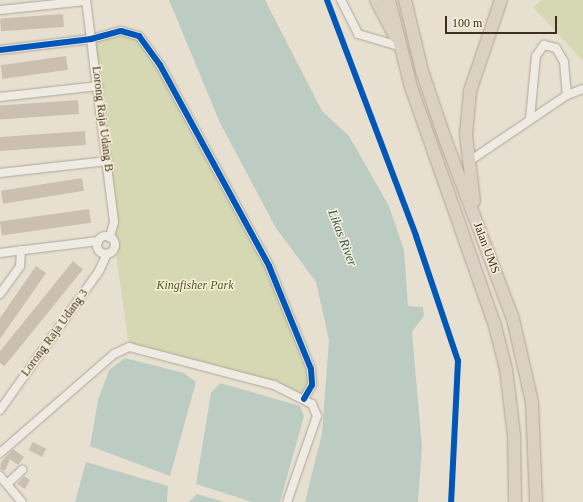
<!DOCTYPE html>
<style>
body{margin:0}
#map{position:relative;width:583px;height:502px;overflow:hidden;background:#e7e0d1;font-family:Georgia,serif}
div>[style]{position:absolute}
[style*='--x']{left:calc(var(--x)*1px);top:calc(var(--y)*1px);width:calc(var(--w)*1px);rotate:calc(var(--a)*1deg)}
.green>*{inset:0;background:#d6d7b3}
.water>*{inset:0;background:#bcccc2}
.building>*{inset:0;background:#cbbfb2;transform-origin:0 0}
.roads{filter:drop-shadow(0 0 1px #ada599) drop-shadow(0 0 1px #ada599)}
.minor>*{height:8px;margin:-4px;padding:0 4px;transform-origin:4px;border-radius:4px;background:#efebe3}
.minor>.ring{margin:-4px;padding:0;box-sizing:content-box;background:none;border:8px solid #efebe3;border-radius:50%}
.highway>*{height:12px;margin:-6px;padding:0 6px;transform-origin:6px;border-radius:6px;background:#dad1c2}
.cycleway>*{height:6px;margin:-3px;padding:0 3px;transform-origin:3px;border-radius:3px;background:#0057b8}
span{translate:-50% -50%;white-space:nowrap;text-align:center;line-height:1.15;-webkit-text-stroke:3px #f7eed8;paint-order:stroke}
.street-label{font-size:12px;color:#3d2e20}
.park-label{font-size:12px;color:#4d5a26;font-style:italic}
.water-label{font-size:13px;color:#2f5d5a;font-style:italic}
.scale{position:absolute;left:445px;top:16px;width:112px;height:18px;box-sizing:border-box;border:2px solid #3d2e20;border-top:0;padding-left:5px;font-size:12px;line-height:14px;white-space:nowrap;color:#3d2e20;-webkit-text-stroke:3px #f7eed8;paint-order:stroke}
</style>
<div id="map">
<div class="green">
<div style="clip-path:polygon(542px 0,583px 0,583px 61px,533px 7px)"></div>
<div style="clip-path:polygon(121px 31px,139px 36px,160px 65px,269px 266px,305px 356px,312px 385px,304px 399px,274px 385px,129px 347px,114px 241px,110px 237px,114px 222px,91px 39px)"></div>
</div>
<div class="water">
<div style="clip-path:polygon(169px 0,265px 0,322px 111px,349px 136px,389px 206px,404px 250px,408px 306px,423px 307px,424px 316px,412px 332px,422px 447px,418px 502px,305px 502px,322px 433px,329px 340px,316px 282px,276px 228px,220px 123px)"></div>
<div style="clip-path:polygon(125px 358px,184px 373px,196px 382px,170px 476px,90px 446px,98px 400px,109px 370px)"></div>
<div style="clip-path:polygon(220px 383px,300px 406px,304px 416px,280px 502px,252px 502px,196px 484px,211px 393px)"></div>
<div style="clip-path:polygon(86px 462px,168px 486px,167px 502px,75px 502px)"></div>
<div style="clip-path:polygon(197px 494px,225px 502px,189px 502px)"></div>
</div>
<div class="building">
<div style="left:63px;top:14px;width:13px;height:63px;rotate:86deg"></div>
<div style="left:66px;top:56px;width:14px;height:66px;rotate:82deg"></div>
<div style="left:78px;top:100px;width:14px;height:79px;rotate:86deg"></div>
<div style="left:85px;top:131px;width:14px;height:86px;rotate:86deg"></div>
<div style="left:82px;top:178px;width:13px;height:82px;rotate:81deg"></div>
<div style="left:89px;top:209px;width:14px;height:90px;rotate:82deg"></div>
<div style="left:73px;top:261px;width:13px;height:125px;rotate:39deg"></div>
<div style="clip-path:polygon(36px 266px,46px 273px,0 339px,0 318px)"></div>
<div style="left:33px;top:442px;width:15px;height:9px;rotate:28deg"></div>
<div style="clip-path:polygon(13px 449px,24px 457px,18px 465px,10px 459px,5px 471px,0 469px,1px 462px)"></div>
<div style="clip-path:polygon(24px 476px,30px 480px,25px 489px,17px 484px)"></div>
</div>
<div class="roads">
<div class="minor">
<div style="--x:86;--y:0;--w:224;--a:82.8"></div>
<div style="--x:114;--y:222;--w:16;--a:105"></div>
<div style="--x:341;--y:0;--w:38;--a:63"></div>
<div style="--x:358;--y:34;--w:43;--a:16.3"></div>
<div style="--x:0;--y:10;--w:86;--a:-6"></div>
<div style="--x:0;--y:50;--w:92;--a:-6.9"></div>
<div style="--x:91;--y:39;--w:31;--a:-15"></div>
<div style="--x:121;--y:31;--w:19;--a:16"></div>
<div style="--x:139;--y:36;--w:36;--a:54"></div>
<div style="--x:160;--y:65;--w:229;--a:61.5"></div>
<div style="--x:269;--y:266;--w:111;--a:67.8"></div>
<div style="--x:311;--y:369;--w:16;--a:86"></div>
<div style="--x:312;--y:385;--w:16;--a:120"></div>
<div style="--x:0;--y:97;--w:99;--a:-6.4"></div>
<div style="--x:530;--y:119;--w:63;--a:-84.6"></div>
<div style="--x:536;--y:56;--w:14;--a:-54"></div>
<div style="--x:544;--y:45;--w:12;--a:14"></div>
<div style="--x:556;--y:48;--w:16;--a:60"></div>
<div style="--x:564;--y:62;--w:33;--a:85"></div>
<div style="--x:468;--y:162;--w:120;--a:-34.1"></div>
<div style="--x:567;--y:95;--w:17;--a:-21"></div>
<div style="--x:0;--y:173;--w:108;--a:-6.4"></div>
<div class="ring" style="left:97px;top:236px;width:10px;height:10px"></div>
<div style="--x:0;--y:253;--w:99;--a:-7"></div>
<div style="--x:0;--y:294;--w:34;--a:-54"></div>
<div style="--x:20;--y:266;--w:16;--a:-86"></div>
<div style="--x:0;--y:410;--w:171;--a:-54.5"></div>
<div style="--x:99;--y:271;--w:19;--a:-65"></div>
<div style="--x:0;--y:453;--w:151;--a:-41"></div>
<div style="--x:114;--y:354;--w:17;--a:-25"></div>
<div style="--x:129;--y:347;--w:150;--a:14.7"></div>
<div style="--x:274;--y:385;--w:42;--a:26.6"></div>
<div style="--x:312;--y:404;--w:13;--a:67"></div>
<div style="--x:317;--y:416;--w:91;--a:109.2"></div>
<div style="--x:0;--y:476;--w:34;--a:50"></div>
<div style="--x:7;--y:484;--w:21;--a:-43"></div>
</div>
<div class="highway">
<div style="--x:376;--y:0;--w:41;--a:62.2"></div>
<div style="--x:389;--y:0;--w:90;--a:75.8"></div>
<div style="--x:411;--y:87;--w:253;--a:70.6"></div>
<div style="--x:495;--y:326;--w:44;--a:75.7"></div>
<div style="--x:506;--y:369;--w:66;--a:83.1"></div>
<div style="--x:514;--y:435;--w:67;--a:89.1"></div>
<div style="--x:405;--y:0;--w:73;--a:76.5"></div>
<div style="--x:422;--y:71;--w:72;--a:71.3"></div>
<div style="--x:445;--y:139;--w:192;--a:69.3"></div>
<div style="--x:513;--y:319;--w:85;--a:77.1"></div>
<div style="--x:532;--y:402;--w:100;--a:87.7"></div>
<div style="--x:474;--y:201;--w:66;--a:-96.9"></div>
<div style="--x:466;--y:135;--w:44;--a:-84.8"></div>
<div style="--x:470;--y:91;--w:96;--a:-71.2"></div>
</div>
</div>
<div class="cycleway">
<div style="--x:327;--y:0;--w:252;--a:69.3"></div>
<div style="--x:416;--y:236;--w:132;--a:71.4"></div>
<div style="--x:458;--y:361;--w:141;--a:92.8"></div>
<div style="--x:0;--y:50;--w:92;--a:-6.9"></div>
<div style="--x:91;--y:39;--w:31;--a:-15"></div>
<div style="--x:121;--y:31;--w:19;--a:16"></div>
<div style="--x:139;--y:36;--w:36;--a:54"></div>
<div style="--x:160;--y:65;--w:229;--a:61.5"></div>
<div style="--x:269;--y:266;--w:111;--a:67.8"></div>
<div style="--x:311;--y:369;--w:16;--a:86"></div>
<div style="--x:312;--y:385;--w:16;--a:120"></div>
</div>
<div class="street-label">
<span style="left:102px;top:119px;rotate:83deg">Lorong Raja Udang B</span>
<span style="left:486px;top:248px;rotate:69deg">Jalan UMS</span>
<span style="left:55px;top:333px;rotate:-54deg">Lorong Raja Udang 3</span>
</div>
<div class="park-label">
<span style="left:195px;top:286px">Kingfisher Park</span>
</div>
<div class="water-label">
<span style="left:342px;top:238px;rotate:69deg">Likas River</span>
</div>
<div class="scale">100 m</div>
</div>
